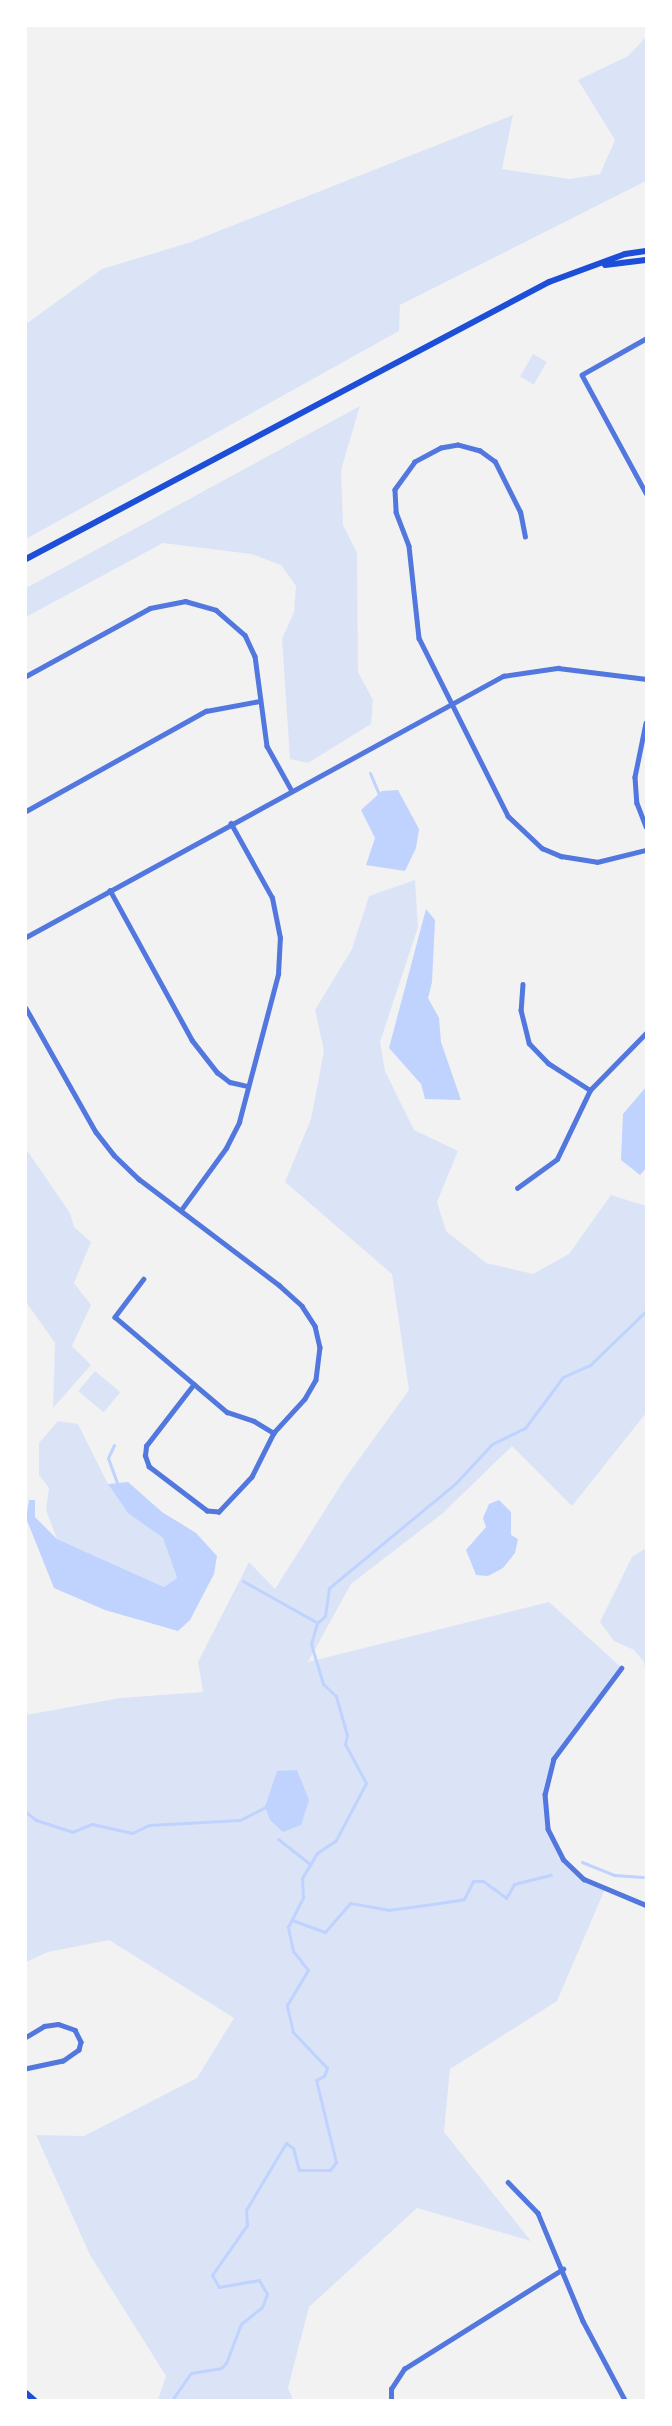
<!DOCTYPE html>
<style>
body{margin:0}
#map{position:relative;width:672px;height:2426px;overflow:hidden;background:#f2f2f2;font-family:Commissioner,sans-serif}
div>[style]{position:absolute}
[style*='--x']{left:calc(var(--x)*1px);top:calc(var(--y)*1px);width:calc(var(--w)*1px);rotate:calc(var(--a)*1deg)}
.green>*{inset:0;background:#dbe4f7;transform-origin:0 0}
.water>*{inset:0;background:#bfd3fe}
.stream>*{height:3px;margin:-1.5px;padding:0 1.5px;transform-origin:1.5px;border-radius:1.5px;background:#bfd3fe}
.minor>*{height:4.5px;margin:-2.25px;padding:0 2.25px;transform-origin:2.25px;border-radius:2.25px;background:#5277de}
.secondary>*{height:6px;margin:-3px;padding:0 3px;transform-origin:3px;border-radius:3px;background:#1d4ed8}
span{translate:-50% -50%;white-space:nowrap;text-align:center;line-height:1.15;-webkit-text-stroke:6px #fff;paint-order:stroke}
.frame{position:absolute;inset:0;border:27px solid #fff;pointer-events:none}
</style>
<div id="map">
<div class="green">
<div style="clip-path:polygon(646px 37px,646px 181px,400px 305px,399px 331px,26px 539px,26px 324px,102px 269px,191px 242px,513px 115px,502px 169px,570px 179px,600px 174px,615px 140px,578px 80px,628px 56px)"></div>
<div style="left:533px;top:354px;width:16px;height:26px;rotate:30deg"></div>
<div style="clip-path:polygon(360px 406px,341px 470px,343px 525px,357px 553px,358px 672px,373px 700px,371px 724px,308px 763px,290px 759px,282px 639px,294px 612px,296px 586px,281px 565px,251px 554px,163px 543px,26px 617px,26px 588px)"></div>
<div style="clip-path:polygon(415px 880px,418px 927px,380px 1042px,385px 1071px,414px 1130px,458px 1151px,437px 1202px,446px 1231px,486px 1263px,533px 1274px,569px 1254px,611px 1195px,646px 1206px,646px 1413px,572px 1506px,512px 1446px,443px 1513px,351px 1584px,308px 1662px,549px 1602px,622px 1668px,554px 1758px,545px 1794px,548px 1829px,563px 1859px,584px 1879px,605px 1889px,557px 2001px,450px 2069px,444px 2132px,531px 2241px,417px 2208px,309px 2307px,288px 2388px,293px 2400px,158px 2400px,166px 2376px,90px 2255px,36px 2135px,84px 2136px,197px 2078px,234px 2018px,109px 1940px,48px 1952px,26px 1962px,26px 1715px,120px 1698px,203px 1692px,198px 1662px,249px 1562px,275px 1589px,344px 1480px,409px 1390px,392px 1274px,285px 1182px,311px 1119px,324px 1051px,315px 1010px,352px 949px,369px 896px)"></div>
<div style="clip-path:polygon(26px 1149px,70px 1213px,74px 1227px,91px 1242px,74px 1283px,91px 1305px,72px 1346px,91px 1365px,53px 1408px,55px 1343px,26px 1302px)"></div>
<div style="left:95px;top:1371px;width:33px;height:26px;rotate:40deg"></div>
<div style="clip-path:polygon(58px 1421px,78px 1424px,108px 1484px,128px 1512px,163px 1538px,177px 1578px,164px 1587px,57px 1539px,46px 1510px,49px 1488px,39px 1475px,39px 1443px)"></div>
<div style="clip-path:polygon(646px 1548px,646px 1677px,644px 1662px,634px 1650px,614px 1641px,600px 1622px,632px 1557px)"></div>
</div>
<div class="water">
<div style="clip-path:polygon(398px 790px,419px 829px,416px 848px,405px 871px,366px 865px,375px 838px,361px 810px,382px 791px)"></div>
<div style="clip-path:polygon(426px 909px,435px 920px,432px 982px,428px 998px,439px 1018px,441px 1042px,461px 1100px,425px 1099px,421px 1084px,389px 1048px)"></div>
<div style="clip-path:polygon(646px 1087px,646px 1168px,640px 1175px,621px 1160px,623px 1114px)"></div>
<div style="clip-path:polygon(128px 1482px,162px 1512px,196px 1533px,217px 1556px,214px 1574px,190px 1620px,178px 1631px,105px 1610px,54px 1588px,26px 1518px,29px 1500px,35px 1500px,35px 1517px,57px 1539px,164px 1587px,177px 1578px,163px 1538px,128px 1513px,108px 1484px)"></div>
<div style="clip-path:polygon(499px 1500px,511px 1512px,511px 1535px,518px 1539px,515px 1553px,503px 1568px,488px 1576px,476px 1575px,466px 1550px,486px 1527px,483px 1518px,489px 1504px)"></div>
<div style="clip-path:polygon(297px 1770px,309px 1800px,301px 1825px,283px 1832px,270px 1820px,265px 1807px,277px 1771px)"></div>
</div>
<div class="stream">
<div style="--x:370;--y:773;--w:23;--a:67"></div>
<div style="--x:114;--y:1445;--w:14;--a:115"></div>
<div style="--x:108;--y:1458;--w:27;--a:70"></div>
<div style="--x:243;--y:1581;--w:84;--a:29.3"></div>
<div style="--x:26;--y:1812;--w:13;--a:39"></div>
<div style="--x:36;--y:1820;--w:38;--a:18"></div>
<div style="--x:72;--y:1832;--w:22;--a:-22"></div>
<div style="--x:92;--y:1824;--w:41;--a:12.7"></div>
<div style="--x:132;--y:1833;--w:19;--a:-25"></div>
<div style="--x:149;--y:1825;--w:91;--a:-3.1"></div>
<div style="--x:240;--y:1820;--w:28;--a:-27"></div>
<div style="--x:278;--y:1839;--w:41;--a:38"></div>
<div style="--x:582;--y:1862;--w:35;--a:22"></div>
<div style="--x:614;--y:1875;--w:29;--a:4"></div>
<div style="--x:292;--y:1920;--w:35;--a:20"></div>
<div style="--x:325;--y:1932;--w:38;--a:-49"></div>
<div style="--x:350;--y:1903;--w:39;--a:10"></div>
<div style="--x:388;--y:1910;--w:45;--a:-7.6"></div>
<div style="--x:433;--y:1904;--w:31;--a:-9"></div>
<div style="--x:464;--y:1899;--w:20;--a:-63"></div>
<div style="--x:473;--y:1881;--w:10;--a:0"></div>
<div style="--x:483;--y:1881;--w:29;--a:36"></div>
<div style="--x:506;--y:1898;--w:16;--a:-60"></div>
<div style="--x:514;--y:1884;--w:38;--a:-14"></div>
<div style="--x:172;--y:2400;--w:33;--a:-55"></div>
<div style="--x:191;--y:2373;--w:30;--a:-9"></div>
<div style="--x:221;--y:2368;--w:7;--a:-45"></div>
<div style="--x:226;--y:2363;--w:42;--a:-69"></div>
<div style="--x:241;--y:2324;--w:27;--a:-39"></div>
<div style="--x:262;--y:2307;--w:14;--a:-69"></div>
<div style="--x:267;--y:2294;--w:16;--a:-120"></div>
<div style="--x:259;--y:2280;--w:41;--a:170.1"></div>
<div style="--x:219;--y:2287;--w:14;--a:-120"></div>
<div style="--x:212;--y:2275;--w:61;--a:-55"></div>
<div style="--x:247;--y:2225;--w:15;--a:-94"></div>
<div style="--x:246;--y:2210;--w:78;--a:-59.2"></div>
<div style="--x:286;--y:2143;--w:9;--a:36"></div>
<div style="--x:293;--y:2148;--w:23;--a:75"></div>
<div style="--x:299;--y:2170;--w:31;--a:0"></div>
<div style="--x:330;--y:2170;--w:10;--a:-53"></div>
<div style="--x:336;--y:2162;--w:84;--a:-103.7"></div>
<div style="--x:316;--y:2080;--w:9;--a:-27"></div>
<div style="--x:324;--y:2076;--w:9;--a:-69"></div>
<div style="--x:327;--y:2068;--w:50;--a:-133.4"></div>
<div style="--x:293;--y:2032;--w:28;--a:-103"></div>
<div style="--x:287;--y:2005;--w:41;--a:-59"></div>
<div style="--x:308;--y:1970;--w:24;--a:-128"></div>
<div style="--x:293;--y:1951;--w:25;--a:-102"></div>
<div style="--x:288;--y:1927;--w:34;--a:-63"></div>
<div style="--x:303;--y:1897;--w:19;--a:-93"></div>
<div style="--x:302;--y:1878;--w:29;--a:-59"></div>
<div style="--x:317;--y:1853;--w:23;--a:-34"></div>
<div style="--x:336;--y:1840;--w:64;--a:-62.2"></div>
<div style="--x:366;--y:1783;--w:44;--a:-118.3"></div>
<div style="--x:345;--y:1744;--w:9;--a:-77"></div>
<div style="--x:347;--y:1735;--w:41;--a:-105.8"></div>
<div style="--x:336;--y:1696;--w:18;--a:-137"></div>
<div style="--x:323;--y:1684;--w:42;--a:-106.7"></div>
<div style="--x:311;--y:1644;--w:22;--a:-74"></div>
<div style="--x:317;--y:1623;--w:11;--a:-41"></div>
<div style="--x:325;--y:1616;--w:28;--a:-82"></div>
<div style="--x:329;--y:1588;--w:165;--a:-39.6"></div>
<div style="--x:456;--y:1483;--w:53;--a:-47.3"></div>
<div style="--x:492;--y:1444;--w:37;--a:-26"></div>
<div style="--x:525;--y:1428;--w:64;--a:-53.3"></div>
<div style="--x:563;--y:1377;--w:30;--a:-24"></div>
<div style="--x:590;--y:1365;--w:78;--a:-44"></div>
</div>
<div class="minor">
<div style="--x:646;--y:339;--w:73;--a:150.6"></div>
<div style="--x:582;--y:375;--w:134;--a:61.5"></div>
<div style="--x:525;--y:537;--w:25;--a:-101"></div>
<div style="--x:520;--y:512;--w:56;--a:-116.6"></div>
<div style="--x:495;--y:462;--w:19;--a:-144"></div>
<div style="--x:480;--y:451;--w:23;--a:-165"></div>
<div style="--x:458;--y:445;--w:17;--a:170"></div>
<div style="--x:441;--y:448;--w:30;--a:152"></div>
<div style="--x:415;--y:462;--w:34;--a:126"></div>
<div style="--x:395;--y:490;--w:22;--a:87"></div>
<div style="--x:396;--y:512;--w:36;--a:69"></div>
<div style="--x:409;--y:546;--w:93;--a:83.8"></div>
<div style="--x:419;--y:638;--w:199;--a:63.4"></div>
<div style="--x:508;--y:816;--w:47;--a:43.3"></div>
<div style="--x:542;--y:848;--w:21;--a:23"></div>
<div style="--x:561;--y:856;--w:36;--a:9"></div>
<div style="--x:597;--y:862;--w:50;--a:-13.8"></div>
<div style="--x:26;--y:676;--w:141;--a:-28.7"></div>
<div style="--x:150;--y:608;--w:36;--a:-11"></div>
<div style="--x:185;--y:601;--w:32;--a:16"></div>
<div style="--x:216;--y:610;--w:38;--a:41"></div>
<div style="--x:245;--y:635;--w:23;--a:65"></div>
<div style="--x:255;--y:656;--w:91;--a:82.4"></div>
<div style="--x:267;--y:746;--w:51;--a:60.9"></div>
<div style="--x:646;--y:723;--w:55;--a:101.5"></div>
<div style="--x:635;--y:777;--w:26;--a:86"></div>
<div style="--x:637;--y:803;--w:25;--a:69"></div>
<div style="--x:26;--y:811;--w:206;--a:-29.1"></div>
<div style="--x:206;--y:711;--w:55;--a:-10.5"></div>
<div style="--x:110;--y:890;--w:171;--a:61.3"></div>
<div style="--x:192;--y:1040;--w:41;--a:52"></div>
<div style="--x:217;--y:1072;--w:16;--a:38"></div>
<div style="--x:230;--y:1082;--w:18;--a:13"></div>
<div style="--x:26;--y:937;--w:544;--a:-28.69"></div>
<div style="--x:503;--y:676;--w:56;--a:-8.3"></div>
<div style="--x:558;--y:668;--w:89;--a:7.1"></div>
<div style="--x:523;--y:984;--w:26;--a:94"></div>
<div style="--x:521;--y:1010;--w:34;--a:76"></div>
<div style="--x:529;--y:1043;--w:28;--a:46"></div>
<div style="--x:548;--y:1063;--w:50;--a:32.7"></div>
<div style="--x:26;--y:1008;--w:142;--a:60.6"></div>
<div style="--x:96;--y:1132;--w:29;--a:52"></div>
<div style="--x:114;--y:1155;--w:35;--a:44"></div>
<div style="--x:139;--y:1179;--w:176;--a:37.1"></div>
<div style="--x:279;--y:1285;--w:31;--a:42"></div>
<div style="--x:302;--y:1306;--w:24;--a:57"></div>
<div style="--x:315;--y:1326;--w:22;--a:77"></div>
<div style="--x:320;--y:1347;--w:33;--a:97"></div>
<div style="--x:316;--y:1380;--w:22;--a:120"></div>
<div style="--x:305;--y:1399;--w:46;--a:132.4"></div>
<div style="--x:274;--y:1433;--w:49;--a:116.6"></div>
<div style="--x:252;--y:1477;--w:48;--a:133.3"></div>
<div style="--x:219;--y:1512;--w:12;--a:-175"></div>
<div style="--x:207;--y:1511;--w:73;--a:-142.8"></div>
<div style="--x:149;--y:1467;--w:12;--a:-110"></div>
<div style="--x:145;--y:1456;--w:10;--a:-84"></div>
<div style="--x:146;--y:1446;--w:78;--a:-52.3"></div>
<div style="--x:517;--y:1188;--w:49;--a:-35.9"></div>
<div style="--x:557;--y:1159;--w:76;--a:-64.4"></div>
<div style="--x:590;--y:1090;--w:80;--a:-45.5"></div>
<div style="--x:181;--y:1210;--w:77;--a:-54"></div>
<div style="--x:226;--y:1148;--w:29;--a:-63"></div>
<div style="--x:239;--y:1122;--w:153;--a:-75.2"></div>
<div style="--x:278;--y:974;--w:36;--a:-87"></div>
<div style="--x:280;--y:938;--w:41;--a:-101.3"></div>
<div style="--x:272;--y:898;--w:85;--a:-119"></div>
<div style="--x:144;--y:1279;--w:48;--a:127.3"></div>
<div style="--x:115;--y:1317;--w:147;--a:40.3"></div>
<div style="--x:227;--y:1412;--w:28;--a:18"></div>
<div style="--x:254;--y:1421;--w:23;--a:31"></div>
<div style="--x:622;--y:1668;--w:114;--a:126.8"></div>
<div style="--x:554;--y:1759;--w:36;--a:104"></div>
<div style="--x:545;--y:1794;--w:35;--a:85"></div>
<div style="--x:548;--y:1829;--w:34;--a:63"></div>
<div style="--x:563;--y:1859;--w:29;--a:44"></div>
<div style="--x:584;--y:1879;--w:67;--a:22.8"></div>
<div style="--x:26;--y:2037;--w:21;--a:-31"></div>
<div style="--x:44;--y:2026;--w:14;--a:-8"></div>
<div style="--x:58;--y:2024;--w:18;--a:19"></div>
<div style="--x:75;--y:2030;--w:13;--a:63"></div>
<div style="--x:81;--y:2042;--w:8;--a:104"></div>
<div style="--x:79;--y:2050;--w:19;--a:145"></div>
<div style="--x:63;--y:2061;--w:38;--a:168"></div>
<div style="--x:508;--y:2182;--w:43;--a:45.9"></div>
<div style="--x:538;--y:2213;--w:117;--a:67.4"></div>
<div style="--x:583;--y:2321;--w:89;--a:62"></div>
<div style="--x:391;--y:2400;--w:11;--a:-90"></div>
<div style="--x:391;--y:2389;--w:24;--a:-57"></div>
<div style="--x:404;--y:2369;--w:188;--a:-32.2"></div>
</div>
<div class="secondary">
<div style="--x:605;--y:265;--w:41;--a:-7"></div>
<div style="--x:26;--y:559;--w:592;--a:-27.91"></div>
<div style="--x:549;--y:282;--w:81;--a:-20.2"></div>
<div style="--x:625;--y:254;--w:21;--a:-8"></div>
<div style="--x:26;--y:2393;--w:11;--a:41"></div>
</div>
<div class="frame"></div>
</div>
